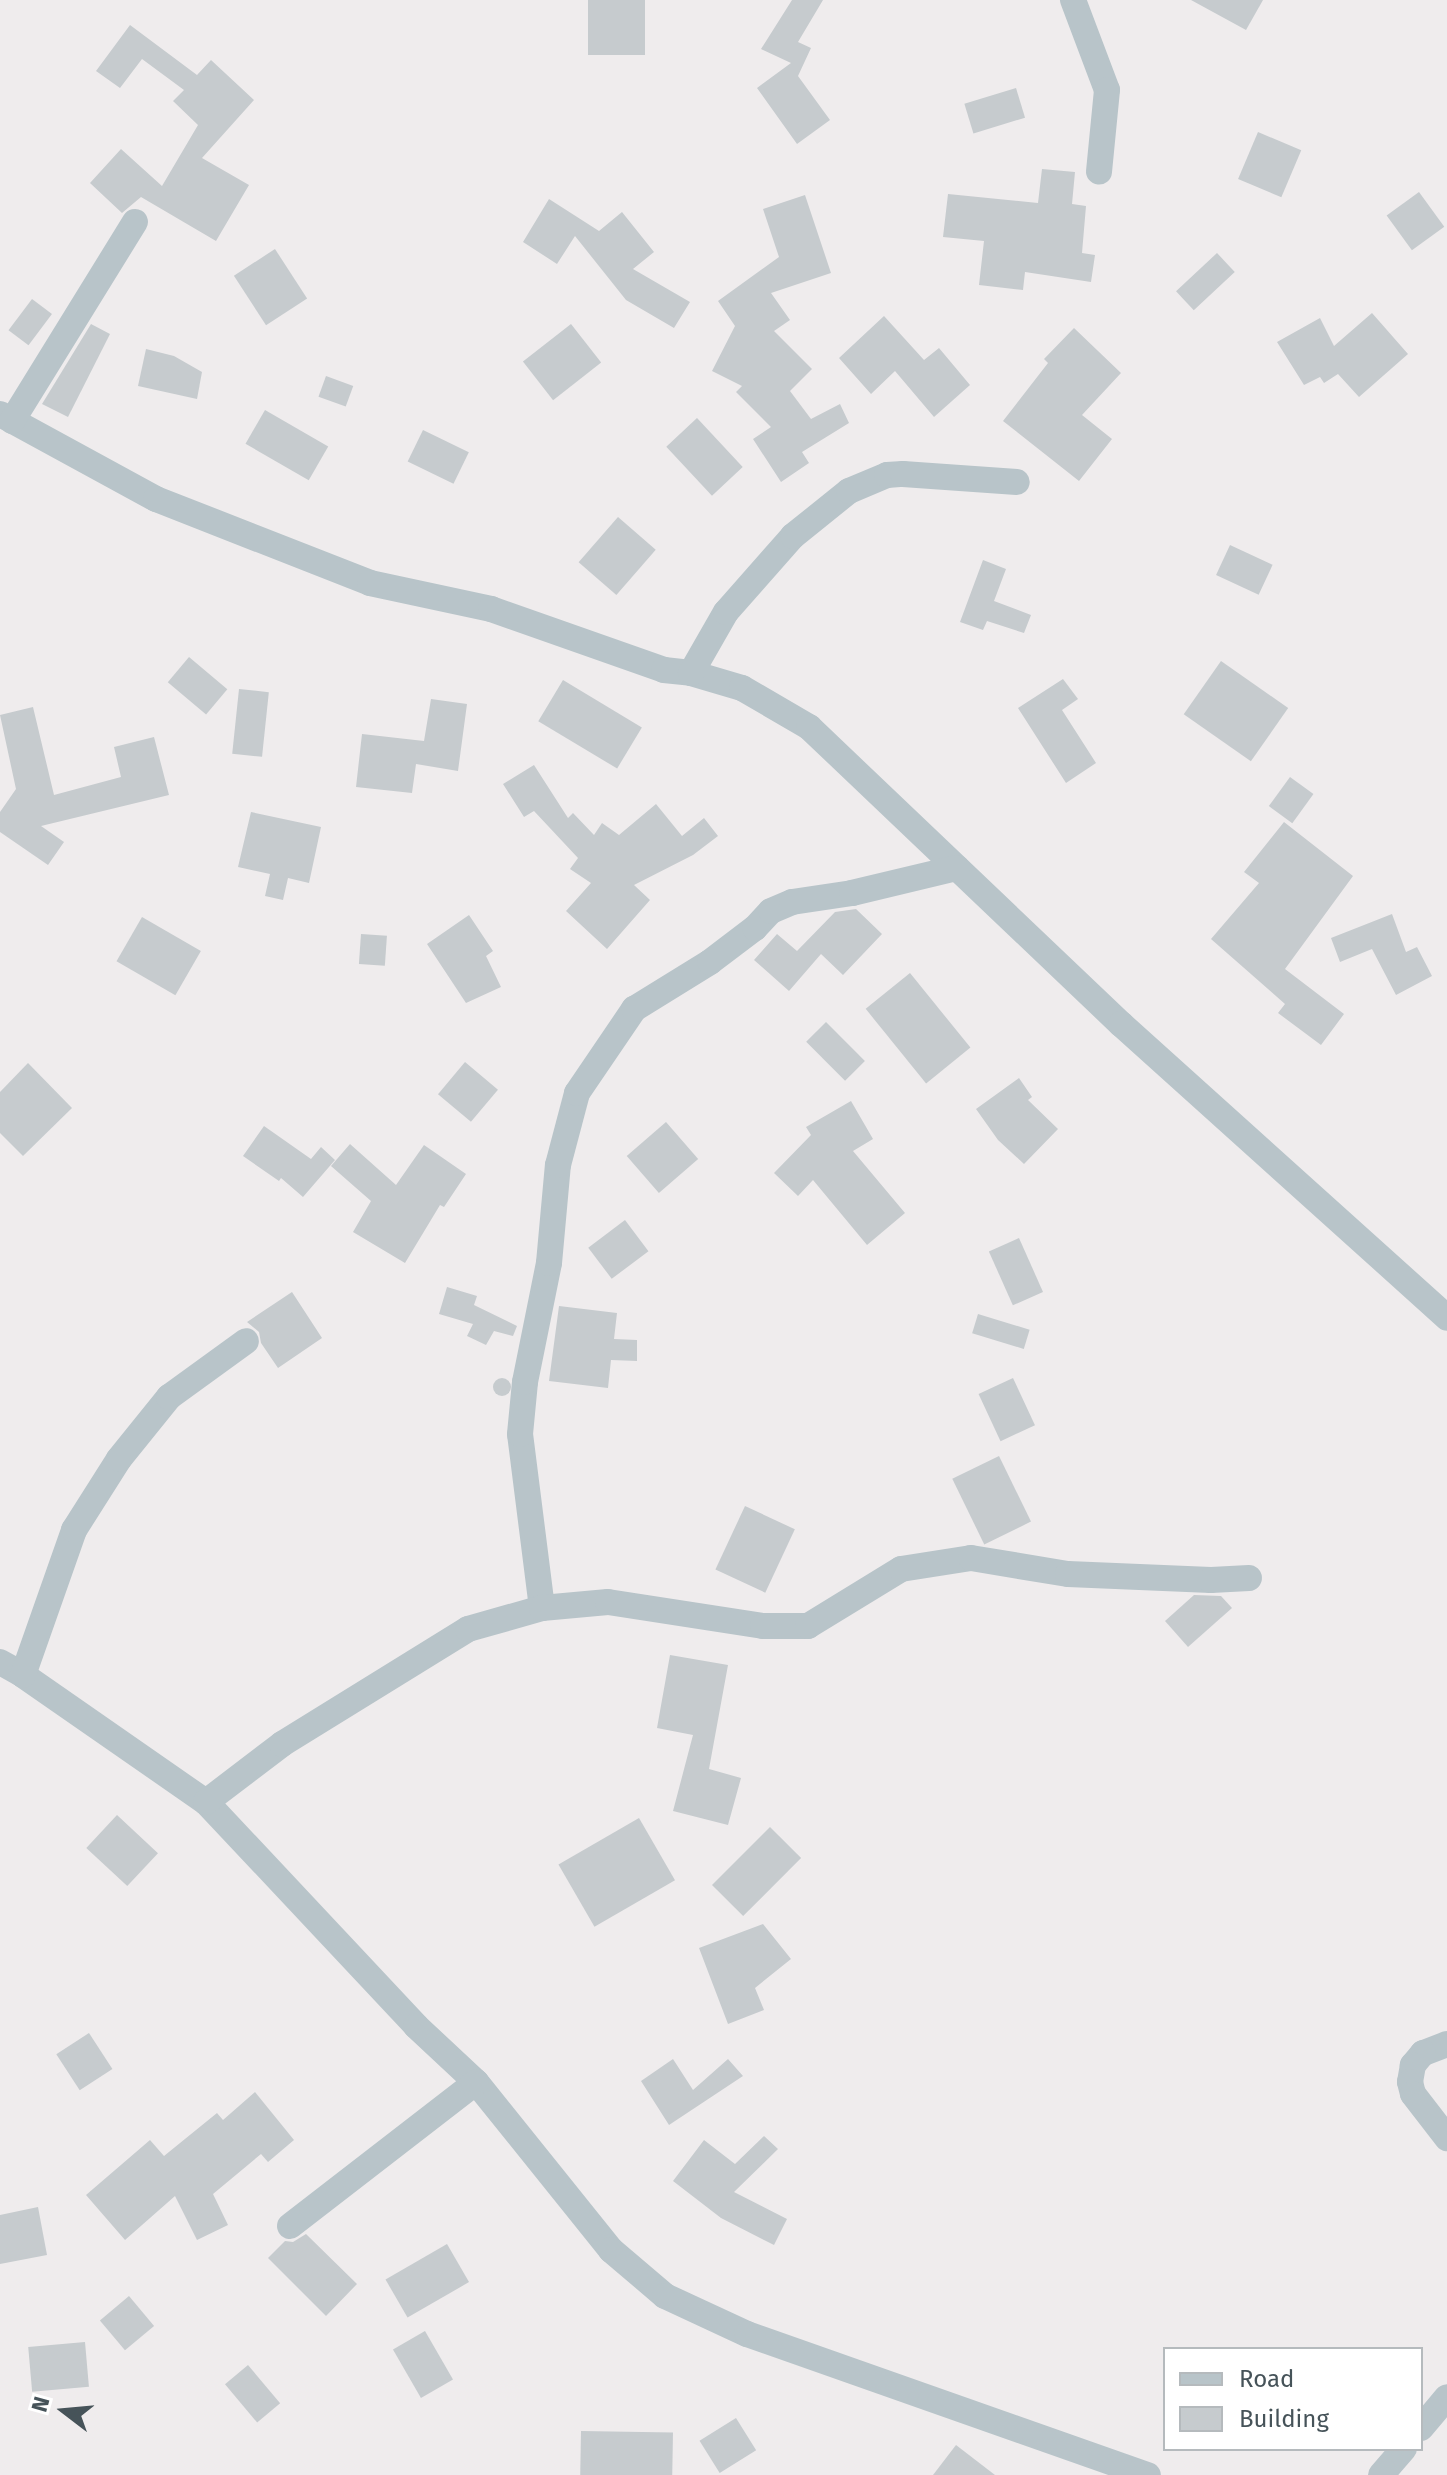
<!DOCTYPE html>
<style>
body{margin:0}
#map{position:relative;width:1447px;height:2475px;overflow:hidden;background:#efeced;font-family:"Fira Sans",sans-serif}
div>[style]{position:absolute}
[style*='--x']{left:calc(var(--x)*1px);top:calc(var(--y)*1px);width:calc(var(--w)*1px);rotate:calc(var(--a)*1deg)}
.building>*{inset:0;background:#c6cbce;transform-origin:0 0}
.round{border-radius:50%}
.minor>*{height:26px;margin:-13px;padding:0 13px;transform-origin:13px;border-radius:13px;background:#b8c4c9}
span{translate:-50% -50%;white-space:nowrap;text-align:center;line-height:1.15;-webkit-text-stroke:6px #fff;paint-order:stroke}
.legend{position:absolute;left:1163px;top:2347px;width:260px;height:104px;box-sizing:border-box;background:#fff;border:2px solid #b5babd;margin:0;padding:10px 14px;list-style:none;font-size:24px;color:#465359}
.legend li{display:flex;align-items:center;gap:16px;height:40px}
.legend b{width:40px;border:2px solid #b5babd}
.north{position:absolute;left:24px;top:2371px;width:80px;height:80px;-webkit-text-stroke:6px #fff;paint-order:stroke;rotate:286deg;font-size:22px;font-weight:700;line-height:32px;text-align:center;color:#465359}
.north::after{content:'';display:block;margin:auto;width:28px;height:36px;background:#465359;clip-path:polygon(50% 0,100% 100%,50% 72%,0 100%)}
</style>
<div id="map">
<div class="building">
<div style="left:588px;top:0;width:57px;height:55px"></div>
<div style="clip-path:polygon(792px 0,823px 0,798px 42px,811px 48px,798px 76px,830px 120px,797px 144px,757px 88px,791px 63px,761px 49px)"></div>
<div style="clip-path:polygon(1191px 0,1263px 0,1246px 30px)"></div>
<div style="clip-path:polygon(130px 25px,197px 75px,211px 60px,254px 100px,202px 158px,249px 185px,216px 241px,141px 197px,122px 213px,90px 183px,121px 149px,162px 186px,198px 125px,173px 101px,184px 90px,142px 59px,120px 88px,96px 71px)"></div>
<div style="left:1016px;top:88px;width:31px;height:54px;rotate:73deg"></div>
<div style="left:1258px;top:132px;width:47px;height:51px;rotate:23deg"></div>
<div style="clip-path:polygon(1042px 169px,1075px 172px,1072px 204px,1086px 206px,1082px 253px,1095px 255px,1091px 282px,1025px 272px,1023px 290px,979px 285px,984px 241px,943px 237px,948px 194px,1038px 203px)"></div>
<div style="left:1419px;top:192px;width:43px;height:40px;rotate:54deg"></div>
<div style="clip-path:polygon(805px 195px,831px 273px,771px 293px,790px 320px,774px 331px,812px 369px,790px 391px,811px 419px,840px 404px,849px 423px,802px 452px,809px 463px,781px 482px,753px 439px,771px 427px,736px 392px,742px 386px,712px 371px,735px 326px,718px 301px,779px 257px,763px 209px)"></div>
<div style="clip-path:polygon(549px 199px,599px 231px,622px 212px,654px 252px,633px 269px,690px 302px,674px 328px,626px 300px,575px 236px,557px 264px,523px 242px)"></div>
<div style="left:275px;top:249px;width:59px;height:49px;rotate:57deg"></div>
<div style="left:1217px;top:253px;width:26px;height:56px;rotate:47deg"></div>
<div style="left:32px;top:299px;width:25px;height:39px;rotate:37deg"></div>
<div style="clip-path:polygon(1372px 313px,1408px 354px,1359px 397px,1338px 374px,1324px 383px,1320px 377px,1304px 385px,1277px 342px,1320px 318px,1334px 346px)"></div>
<div style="clip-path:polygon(884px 316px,924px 360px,939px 348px,970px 385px,934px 417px,895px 371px,871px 394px,839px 358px)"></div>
<div style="clip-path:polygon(91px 324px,110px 334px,68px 417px,42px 404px)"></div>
<div style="left:571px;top:324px;width:49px;height:61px;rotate:52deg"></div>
<div style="clip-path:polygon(1074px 328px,1121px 373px,1082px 415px,1112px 439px,1079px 481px,1003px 421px,1048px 363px,1044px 359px)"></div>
<div style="clip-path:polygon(146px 349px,174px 356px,202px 372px,197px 399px,138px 386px)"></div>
<div style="left:326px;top:376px;width:29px;height:22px;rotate:20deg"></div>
<div style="left:265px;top:410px;width:73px;height:39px;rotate:30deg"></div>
<div style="left:697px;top:418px;width:67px;height:42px;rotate:47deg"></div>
<div style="left:423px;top:430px;width:51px;height:35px;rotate:26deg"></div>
<div style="left:618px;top:517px;width:50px;height:60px;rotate:41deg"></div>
<div style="left:1230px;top:545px;width:47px;height:33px;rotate:25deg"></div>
<div style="clip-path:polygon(983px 560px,1006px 569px,994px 601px,1031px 615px,1024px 633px,987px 621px,983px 630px,960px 622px)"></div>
<div style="left:189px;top:657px;width:50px;height:33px;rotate:40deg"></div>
<div style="left:1221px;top:661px;width:82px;height:65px;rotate:35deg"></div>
<div style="clip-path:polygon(1063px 679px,1078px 699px,1062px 710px,1096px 763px,1066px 783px,1018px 708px)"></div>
<div style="left:563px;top:680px;width:92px;height:48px;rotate:31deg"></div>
<div style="left:239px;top:689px;width:30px;height:65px;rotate:6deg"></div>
<div style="clip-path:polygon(431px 699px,467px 704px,458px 771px,416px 764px,412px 793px,356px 787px,362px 734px,424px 741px)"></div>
<div style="clip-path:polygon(33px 707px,54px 795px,121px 777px,114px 747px,154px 737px,169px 795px,41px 826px,64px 842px,48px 865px,0 832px,0 812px,16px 789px,0 715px)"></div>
<div style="clip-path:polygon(534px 765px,568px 818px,573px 813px,594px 835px,602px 823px,619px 835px,656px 804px,682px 836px,704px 818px,718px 836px,693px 855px,634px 885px,650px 900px,607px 949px,566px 911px,591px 883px,570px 869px,578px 858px,534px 811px,524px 817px,503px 784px)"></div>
<div style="left:1290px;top:777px;width:29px;height:36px;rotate:36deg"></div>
<div style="clip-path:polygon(251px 812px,321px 827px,309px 883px,288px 878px,283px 900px,265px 896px,270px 874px,238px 867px)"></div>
<div style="clip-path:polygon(1284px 822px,1353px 876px,1285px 969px,1344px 1014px,1321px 1045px,1278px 1013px,1285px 1004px,1211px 939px,1259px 883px,1244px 872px)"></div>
<div style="clip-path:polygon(856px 909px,882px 934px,843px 975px,821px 954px,789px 991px,754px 960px,777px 934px,797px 951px,835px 912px)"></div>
<div style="clip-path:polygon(1392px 914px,1406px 952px,1417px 947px,1432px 976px,1396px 995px,1372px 949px,1340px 962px,1331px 938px)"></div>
<div style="clip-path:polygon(469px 915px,493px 951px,486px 956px,501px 987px,466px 1003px,427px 944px)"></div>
<div style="left:142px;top:917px;width:68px;height:51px;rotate:30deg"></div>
<div style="left:361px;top:934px;width:26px;height:30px;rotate:4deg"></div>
<div style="left:910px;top:973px;width:96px;height:57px;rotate:51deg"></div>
<div style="left:826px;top:1022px;width:55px;height:28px;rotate:45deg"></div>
<div style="left:465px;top:1062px;width:43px;height:42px;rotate:40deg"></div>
<div style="clip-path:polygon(28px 1063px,72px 1108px,23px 1156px,0 1133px,0 1092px)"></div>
<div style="clip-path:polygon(1019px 1078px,1032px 1097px,1028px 1100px,1058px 1129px,1024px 1164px,998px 1140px,976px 1109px)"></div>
<div style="clip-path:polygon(851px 1101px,873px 1139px,853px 1151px,905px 1213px,867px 1245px,813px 1180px,798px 1196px,774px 1173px,811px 1135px,806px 1127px)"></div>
<div style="left:666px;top:1122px;width:49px;height:52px;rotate:49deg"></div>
<div style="clip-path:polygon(264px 1126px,311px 1159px,321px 1147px,335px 1160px,303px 1197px,281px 1178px,279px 1181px,243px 1156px)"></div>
<div style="clip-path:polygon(350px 1144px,396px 1185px,424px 1145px,466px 1174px,444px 1207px,440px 1205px,405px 1263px,353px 1232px,371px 1201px,331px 1166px)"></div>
<div style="left:625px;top:1220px;width:39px;height:46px;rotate:53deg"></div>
<div style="left:1019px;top:1238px;width:59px;height:33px;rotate:66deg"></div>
<div style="clip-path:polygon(447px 1287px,477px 1296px,474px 1305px,517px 1326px,513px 1336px,494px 1331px,486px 1345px,467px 1336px,473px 1324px,439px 1314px)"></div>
<div style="clip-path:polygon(292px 1292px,322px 1338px,278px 1368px,261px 1343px,259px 1332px,247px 1322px)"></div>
<div style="clip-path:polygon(559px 1306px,617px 1313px,614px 1339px,637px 1340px,637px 1361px,611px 1360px,608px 1388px,549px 1381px)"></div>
<div style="left:978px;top:1314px;width:54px;height:20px;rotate:17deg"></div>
<div style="left:1013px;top:1378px;width:52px;height:38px;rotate:65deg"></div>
<div class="round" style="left:493px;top:1378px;width:18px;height:18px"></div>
<div style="left:999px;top:1456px;width:73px;height:52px;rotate:64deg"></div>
<div style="left:745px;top:1506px;width:55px;height:70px;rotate:25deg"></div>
<div style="clip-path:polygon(1194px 1595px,1221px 1596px,1232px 1608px,1188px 1647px,1165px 1621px)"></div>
<div style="clip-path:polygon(670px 1655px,728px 1665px,709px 1769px,741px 1778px,728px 1825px,673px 1811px,693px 1735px,657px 1728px)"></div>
<div style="left:117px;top:1815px;width:56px;height:45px;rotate:43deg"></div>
<div style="left:639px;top:1818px;width:72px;height:93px;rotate:60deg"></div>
<div style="left:770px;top:1827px;width:44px;height:82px;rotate:45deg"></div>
<div style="clip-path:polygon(763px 1924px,791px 1959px,755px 1988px,764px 2010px,728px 2024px,699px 1948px)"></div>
<div style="left:89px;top:2033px;width:43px;height:39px;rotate:57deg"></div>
<div style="clip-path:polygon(673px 2059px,693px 2090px,728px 2059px,743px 2076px,669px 2125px,641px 2081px)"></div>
<div style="clip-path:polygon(255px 2092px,294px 2140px,268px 2162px,261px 2154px,213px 2194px,228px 2225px,197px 2240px,175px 2196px,125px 2240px,86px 2195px,150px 2140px,164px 2156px,217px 2113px,223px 2120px)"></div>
<div style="clip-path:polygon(764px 2136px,778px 2149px,734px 2192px,787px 2219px,774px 2245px,721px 2218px,673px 2181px,704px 2140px,735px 2164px)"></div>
<div style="clip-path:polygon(38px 2207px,47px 2255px,0 2264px,0 2215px)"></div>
<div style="clip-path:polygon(306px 2234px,357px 2284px,326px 2316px,268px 2258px,285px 2241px,293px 2242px)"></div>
<div style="left:447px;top:2244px;width:44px;height:71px;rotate:60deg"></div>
<div style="left:129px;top:2296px;width:39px;height:38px;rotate:50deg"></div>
<div style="left:425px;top:2331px;width:56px;height:37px;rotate:60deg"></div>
<div style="left:85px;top:2342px;width:45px;height:57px;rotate:85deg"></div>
<div style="left:248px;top:2365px;width:50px;height:30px;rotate:50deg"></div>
<div style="left:736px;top:2418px;width:38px;height:43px;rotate:58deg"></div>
<div style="left:581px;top:2431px;width:92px;height:44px;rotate:1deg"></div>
<div style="clip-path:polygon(956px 2445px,995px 2475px,933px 2475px)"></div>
</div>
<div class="minor">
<div style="--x:1073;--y:0;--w:96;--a:69.3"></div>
<div style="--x:1107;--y:90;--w:82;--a:95.6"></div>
<div style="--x:0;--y:414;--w:178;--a:28.6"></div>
<div style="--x:156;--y:499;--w:230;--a:21.4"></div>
<div style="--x:370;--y:583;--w:124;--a:12.1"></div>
<div style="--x:491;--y:609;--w:183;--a:19.4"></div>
<div style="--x:664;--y:670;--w:27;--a:6"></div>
<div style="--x:691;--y:673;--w:53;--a:16.4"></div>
<div style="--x:742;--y:688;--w:78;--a:30.2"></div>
<div style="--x:809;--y:727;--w:431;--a:43.6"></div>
<div style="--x:1121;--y:1024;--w:439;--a:42"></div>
<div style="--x:12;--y:421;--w:234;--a:-58.3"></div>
<div style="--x:691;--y:673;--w:70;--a:-60.2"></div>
<div style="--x:726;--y:612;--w:101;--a:-48.6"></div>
<div style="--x:793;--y:536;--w:72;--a:-38.8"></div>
<div style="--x:849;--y:491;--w:41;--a:-22.8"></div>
<div style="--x:887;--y:475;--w:16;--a:-4"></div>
<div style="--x:903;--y:474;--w:114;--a:4"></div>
<div style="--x:542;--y:1608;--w:175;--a:-97.2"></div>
<div style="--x:520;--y:1434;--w:52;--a:-84.5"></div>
<div style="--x:525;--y:1382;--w:121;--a:-78.6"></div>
<div style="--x:549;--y:1263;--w:98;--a:-84.8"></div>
<div style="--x:558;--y:1165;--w:74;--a:-75.2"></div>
<div style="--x:577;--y:1093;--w:102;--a:-55.8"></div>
<div style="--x:634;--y:1009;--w:89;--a:-31.7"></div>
<div style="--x:710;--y:962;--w:56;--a:-37.1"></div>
<div style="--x:755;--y:928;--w:23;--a:-47"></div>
<div style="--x:771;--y:911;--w:23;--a:-23"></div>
<div style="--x:792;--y:902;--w:61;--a:-8.5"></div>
<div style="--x:852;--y:893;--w:108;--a:-13.4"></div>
<div style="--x:0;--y:1662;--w:26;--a:29"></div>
<div style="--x:23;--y:1675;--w:223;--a:34.8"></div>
<div style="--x:206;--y:1802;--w:307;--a:46.8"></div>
<div style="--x:416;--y:2026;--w:82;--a:43"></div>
<div style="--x:476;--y:2082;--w:216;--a:51.2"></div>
<div style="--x:611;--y:2250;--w:71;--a:40.4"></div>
<div style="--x:665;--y:2296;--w:90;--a:24.9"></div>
<div style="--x:747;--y:2334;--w:425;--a:19.4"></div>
<div style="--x:23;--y:1675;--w:154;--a:-70.6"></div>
<div style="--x:74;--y:1530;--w:84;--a:-57.6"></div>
<div style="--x:119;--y:1459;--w:80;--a:-51.1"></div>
<div style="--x:169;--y:1397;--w:95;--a:-36"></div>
<div style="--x:206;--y:1802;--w:96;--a:-37.3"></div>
<div style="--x:282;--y:1744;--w:219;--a:-31.7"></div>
<div style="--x:468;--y:1629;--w:77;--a:-15.8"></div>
<div style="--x:542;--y:1608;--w:66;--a:-5.2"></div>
<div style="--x:608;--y:1602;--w:157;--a:8.8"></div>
<div style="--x:763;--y:1626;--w:45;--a:0"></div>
<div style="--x:808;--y:1626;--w:109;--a:-31.5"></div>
<div style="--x:901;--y:1569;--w:71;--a:-8.9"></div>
<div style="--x:971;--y:1558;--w:98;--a:9.4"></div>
<div style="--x:1068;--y:1574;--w:143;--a:2.4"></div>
<div style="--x:1211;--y:1580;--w:38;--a:-3"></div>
<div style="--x:1447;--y:2044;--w:26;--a:159"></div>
<div style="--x:1423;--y:2053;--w:16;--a:130"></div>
<div style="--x:1413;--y:2065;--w:17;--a:100"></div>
<div style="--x:1410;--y:2082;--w:12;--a:76"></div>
<div style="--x:1413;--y:2094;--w:56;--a:52.3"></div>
<div style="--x:290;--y:2226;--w:235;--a:-37.7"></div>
<div style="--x:1421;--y:2428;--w:40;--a:-50"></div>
<div style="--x:1381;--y:2475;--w:35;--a:-49"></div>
</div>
<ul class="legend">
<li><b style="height:10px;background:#b8c4c9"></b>Road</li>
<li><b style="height:22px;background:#c6cbce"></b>Building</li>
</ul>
<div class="north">N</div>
</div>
